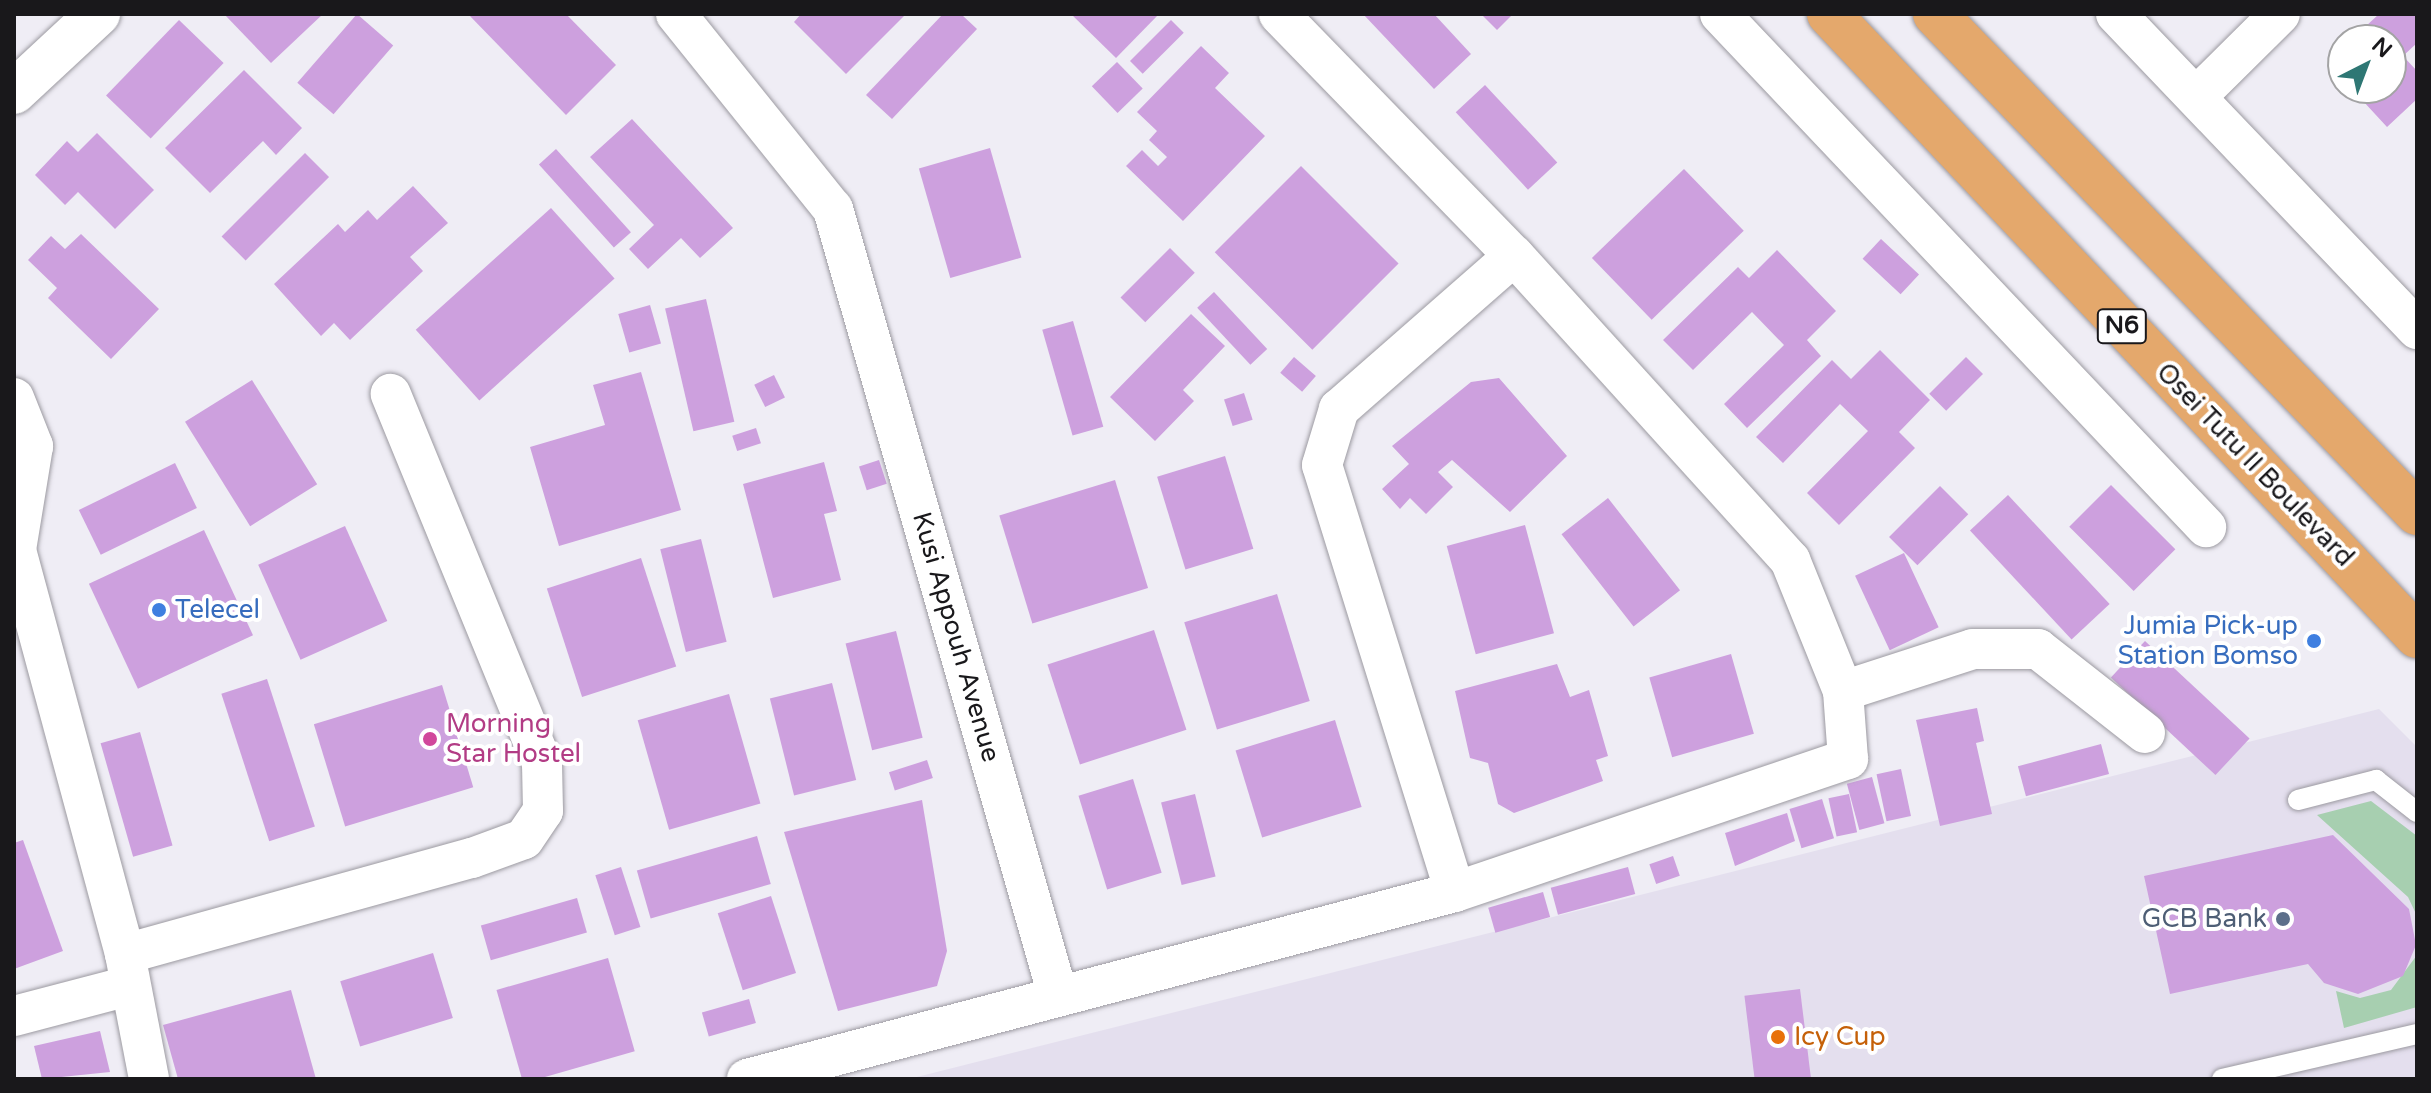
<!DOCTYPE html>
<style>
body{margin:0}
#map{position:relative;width:2431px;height:1093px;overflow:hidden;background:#efedf5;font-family:"Varela Round",sans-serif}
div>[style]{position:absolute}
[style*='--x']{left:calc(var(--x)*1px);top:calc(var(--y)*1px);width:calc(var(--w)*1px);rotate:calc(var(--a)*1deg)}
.built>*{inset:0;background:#e4dfee}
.green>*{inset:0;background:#a7cfb0}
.building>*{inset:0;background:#cda0de;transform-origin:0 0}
.roads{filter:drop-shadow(0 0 2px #9c9aa1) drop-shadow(0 0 2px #9c9aa1)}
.service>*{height:20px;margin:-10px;padding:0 10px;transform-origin:10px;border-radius:10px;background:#fff}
.minor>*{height:40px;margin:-20px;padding:0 20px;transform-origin:20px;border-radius:20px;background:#fff}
.tertiary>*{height:44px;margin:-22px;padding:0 22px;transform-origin:22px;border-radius:22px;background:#fff}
.trunk>*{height:44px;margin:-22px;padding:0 22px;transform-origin:22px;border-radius:22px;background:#e4a86c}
.dots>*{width:22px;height:22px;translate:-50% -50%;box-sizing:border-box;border:4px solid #fff;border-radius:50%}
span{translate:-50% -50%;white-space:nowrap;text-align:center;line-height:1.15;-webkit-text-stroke:8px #fff;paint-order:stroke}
.shield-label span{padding:2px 6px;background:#fff;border:2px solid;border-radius:6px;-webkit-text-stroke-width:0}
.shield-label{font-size:24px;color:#19181b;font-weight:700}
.street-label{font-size:26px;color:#19181b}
.shop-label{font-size:26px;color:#366cbe}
.left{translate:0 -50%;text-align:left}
.right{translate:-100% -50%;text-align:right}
.hotel-label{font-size:26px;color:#b23c85}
.service-label{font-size:26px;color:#4e5e75}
.food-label{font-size:26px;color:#c56008}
.frame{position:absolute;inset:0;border:16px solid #19181b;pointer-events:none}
.north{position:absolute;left:2327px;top:24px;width:80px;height:80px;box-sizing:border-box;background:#fff;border:2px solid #a3a3a4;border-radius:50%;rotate:42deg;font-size:22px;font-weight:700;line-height:32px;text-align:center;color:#19181b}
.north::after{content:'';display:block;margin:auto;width:28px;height:36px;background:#2e7774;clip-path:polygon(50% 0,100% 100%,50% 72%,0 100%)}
</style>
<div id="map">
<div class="built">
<div style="clip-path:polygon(2379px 709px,2417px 747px,2417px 1079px,909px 1079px)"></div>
</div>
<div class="green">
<div style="clip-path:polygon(2371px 801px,2417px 836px,2417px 916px,2408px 897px,2317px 815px)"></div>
<div style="clip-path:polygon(2417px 955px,2417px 1007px,2344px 1028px,2336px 991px,2360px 998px,2391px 990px)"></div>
</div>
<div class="building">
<div style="clip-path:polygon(224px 14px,323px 14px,271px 63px)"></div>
<div style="left:357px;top:14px;width:48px;height:91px;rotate:41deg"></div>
<div style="clip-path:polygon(468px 14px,566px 14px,616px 65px,566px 115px)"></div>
<div style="clip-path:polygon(801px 14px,906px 14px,846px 74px,794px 22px)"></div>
<div style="clip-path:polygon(943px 14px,961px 14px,977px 29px,892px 119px,866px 95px)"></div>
<div style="clip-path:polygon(1071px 14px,1159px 14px,1116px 58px)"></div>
<div style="clip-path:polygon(1363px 14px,1434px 14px,1471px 54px,1434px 89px)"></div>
<div style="clip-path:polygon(1481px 14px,1513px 14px,1497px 30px)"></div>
<div style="clip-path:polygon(2379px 14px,2417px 14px,2417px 43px,2403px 56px,2417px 71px,2417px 99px,2387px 127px,2351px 88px,2391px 88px,2391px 40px,2351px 40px)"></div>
<div style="left:179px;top:20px;width:62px;height:105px;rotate:44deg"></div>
<div style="left:1171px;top:20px;width:18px;height:58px;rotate:45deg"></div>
<div style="clip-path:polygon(1201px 46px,1229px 73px,1215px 88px,1265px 136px,1183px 221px,1126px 166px,1142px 150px,1158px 166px,1167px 157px,1149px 140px,1157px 131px,1137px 112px)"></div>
<div style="left:1117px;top:62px;width:37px;height:35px;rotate:46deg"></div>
<div style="clip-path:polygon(244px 70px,302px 128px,276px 155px,263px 141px,210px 193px,165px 148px)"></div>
<div style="left:1485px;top:85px;width:106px;height:40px;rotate:47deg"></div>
<div style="clip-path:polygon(632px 119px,733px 228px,700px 258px,681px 238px,648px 269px,629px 249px,654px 225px,590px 157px)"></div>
<div style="clip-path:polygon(97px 133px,154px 190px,115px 229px,78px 192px,65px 205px,35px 175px,67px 141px,78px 152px)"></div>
<div style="left:990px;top:148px;width:114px;height:74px;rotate:74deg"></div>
<div style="left:556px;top:149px;width:112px;height:23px;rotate:48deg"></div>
<div style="left:305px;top:153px;width:34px;height:118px;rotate:45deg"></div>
<div style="left:1301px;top:166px;width:138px;height:122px;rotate:45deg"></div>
<div style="left:1684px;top:169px;width:86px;height:128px;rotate:46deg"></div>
<div style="clip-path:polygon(413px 186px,448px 223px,410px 257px,423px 271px,350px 340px,334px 323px,321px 336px,274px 284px,338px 224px,345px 232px,368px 210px,377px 220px)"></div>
<div style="left:551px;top:208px;width:95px;height:182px;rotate:48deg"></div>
<div style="clip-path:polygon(81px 234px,159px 309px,111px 359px,48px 298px,57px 288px,28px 260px,51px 236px,65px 249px)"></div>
<div style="left:1881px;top:239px;width:52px;height:27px;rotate:43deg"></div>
<div style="left:1170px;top:248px;width:35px;height:70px;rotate:45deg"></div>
<div style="clip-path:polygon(1777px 250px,1836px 311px,1807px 340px,1821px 356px,1747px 428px,1724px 404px,1784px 345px,1752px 312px,1693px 370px,1663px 340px,1738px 267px,1749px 278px)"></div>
<div style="left:1214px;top:292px;width:78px;height:23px;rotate:47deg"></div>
<div style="left:706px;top:299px;width:126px;height:42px;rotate:77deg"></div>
<div style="left:650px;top:305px;width:40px;height:33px;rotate:74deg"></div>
<div style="clip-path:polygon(1191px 314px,1225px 346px,1183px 390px,1194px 401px,1155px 441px,1110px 397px)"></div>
<div style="left:1073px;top:321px;width:110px;height:32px;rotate:74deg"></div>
<div style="clip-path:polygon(1880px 350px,1930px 400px,1899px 432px,1915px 448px,1839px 525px,1807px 493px,1868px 431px,1840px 404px,1783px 463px,1756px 437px,1832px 360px,1851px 379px)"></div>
<div style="left:1294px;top:357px;width:29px;height:21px;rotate:41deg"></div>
<div style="left:1966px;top:357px;width:24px;height:52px;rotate:45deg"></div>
<div style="clip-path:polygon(641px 372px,681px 510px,559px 546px,530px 447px,605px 425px,593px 385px)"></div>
<div style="left:774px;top:375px;width:25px;height:22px;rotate:64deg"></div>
<div style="clip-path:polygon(1499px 378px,1567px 456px,1510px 512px,1452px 460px,1438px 472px,1453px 487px,1426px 514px,1410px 498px,1400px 509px,1382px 489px,1409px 464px,1392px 446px,1471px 382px)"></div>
<div style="left:252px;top:380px;width:123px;height:79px;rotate:58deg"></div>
<div style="left:1244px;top:393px;width:28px;height:21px;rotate:72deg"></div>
<div style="left:756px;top:428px;width:16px;height:25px;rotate:72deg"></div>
<div style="left:1225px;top:456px;width:97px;height:71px;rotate:73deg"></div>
<div style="left:879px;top:460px;width:25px;height:21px;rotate:72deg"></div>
<div style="clip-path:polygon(824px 462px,837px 511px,824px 514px,841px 580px,773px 598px,743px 484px)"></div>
<div style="left:175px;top:463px;width:50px;height:107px;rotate:64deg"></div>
<div style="left:1115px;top:480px;width:113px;height:121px;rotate:73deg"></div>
<div style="left:2111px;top:485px;width:91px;height:59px;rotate:45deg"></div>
<div style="left:1940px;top:486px;width:40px;height:72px;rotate:45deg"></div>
<div style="left:2008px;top:495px;width:149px;height:52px;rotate:47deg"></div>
<div style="left:1608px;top:498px;width:117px;height:59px;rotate:52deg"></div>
<div style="left:1525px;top:525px;width:112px;height:81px;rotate:75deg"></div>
<div style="left:345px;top:526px;width:104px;height:95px;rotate:66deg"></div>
<div style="left:204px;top:530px;width:116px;height:127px;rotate:65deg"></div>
<div style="left:701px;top:539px;width:106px;height:42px;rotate:76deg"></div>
<div style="left:1904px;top:553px;width:82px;height:54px;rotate:65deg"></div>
<div style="left:641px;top:558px;width:114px;height:99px;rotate:72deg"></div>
<div style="left:1277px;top:594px;width:112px;height:97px;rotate:73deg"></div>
<div style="left:1154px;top:630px;width:105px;height:112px;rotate:72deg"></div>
<div style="left:896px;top:631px;width:110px;height:52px;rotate:76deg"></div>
<div style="left:2145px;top:641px;width:143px;height:50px;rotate:43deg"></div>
<div style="left:1731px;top:654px;width:83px;height:85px;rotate:74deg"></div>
<div style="clip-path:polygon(1557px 664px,1570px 697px,1589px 690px,1608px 756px,1596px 760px,1603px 781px,1514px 813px,1498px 804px,1488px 763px,1470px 758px,1455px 691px)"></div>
<div style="left:267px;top:679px;width:155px;height:48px;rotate:72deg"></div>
<div style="left:832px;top:683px;width:100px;height:64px;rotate:76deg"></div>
<div style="left:442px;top:685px;width:107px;height:134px;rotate:73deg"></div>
<div style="left:729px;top:694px;width:114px;height:95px;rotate:74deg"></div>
<div style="clip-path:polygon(1977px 708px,1984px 741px,1976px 743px,1992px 814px,1940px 826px,1916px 720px)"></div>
<div style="left:1335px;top:720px;width:91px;height:104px;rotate:73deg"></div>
<div style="left:140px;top:732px;width:118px;height:41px;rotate:74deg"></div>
<div style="left:2101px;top:744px;width:31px;height:86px;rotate:75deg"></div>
<div style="left:927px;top:760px;width:19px;height:40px;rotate:72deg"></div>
<div style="left:1901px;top:769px;width:48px;height:25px;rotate:78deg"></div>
<div style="left:1872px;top:777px;width:48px;height:26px;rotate:75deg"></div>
<div style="left:1133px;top:779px;width:98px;height:57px;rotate:73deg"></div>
<div style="left:1195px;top:794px;width:85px;height:35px;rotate:76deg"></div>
<div style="left:1849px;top:794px;width:39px;height:21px;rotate:78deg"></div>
<div style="left:1822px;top:799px;width:41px;height:34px;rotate:73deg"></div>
<div style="clip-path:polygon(922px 800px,947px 951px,937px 986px,838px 1011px,784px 832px)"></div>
<div style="clip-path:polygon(1787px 813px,1795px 841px,1735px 866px,1725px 833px)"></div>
<div style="clip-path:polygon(2333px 835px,2409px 909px,2416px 945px,2403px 976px,2358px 994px,2324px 983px,2308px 964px,2170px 994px,2144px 876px)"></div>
<div style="left:757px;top:836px;width:50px;height:125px;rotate:74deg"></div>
<div style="clip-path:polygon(23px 840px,63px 951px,14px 969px,14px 843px)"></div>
<div style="left:1673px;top:856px;width:21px;height:25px;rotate:71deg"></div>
<div style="left:621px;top:867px;width:63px;height:27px;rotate:72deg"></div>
<div style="left:1628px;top:867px;width:28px;height:80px;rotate:75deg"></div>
<div style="left:1543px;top:892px;width:26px;height:57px;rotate:74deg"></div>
<div style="left:771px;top:896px;width:81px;height:56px;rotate:72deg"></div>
<div style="left:577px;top:898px;width:36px;height:100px;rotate:74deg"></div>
<div style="left:433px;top:953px;width:68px;height:97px;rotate:73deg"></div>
<div style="left:608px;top:958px;width:97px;height:116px;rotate:74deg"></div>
<div style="left:1800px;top:989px;width:91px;height:56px;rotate:83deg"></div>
<div style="clip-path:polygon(291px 990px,316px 1079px,178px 1079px,163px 1025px)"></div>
<div style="left:749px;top:999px;width:25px;height:49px;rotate:74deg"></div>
<div style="clip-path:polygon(100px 1031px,110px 1072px,42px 1079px,34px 1046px)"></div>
</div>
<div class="roads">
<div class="service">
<div style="--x:2298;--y:800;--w:81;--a:-14.4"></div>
<div style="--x:2376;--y:780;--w:52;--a:38"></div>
<div style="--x:2222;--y:1079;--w:200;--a:-13"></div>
</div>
<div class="minor">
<div style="--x:676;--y:14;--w:250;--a:51.2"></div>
<div style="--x:833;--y:209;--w:819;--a:74.04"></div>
<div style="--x:1720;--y:14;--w:707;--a:46.55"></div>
<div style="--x:2116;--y:14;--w:436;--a:46.3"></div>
<div style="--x:2196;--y:97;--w:118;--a:-44.7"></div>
<div style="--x:14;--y:398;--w:52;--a:68.4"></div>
<div style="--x:33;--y:446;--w:105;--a:99.3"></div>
<div style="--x:16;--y:550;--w:418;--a:74.9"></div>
<div style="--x:125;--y:954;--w:127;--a:79.1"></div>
<div style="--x:1843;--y:691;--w:137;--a:-17.9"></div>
<div style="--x:1973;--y:649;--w:65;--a:0"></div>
<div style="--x:2038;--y:649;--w:136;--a:38.1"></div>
<div style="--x:1455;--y:892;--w:447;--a:-107.3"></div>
<div style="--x:1322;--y:465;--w:59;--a:-73.1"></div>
<div style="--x:1339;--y:409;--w:232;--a:-41.2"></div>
<div style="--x:125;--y:954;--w:360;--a:-15.5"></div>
<div style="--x:472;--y:858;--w:55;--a:-20.1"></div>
<div style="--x:524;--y:839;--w:34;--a:-56"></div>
<div style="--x:543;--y:811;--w:48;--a:-91.2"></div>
<div style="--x:542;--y:763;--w:399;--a:-112.3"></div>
<div style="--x:14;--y:1016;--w:118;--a:-14.7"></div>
<div style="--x:747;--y:1079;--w:732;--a:-14.8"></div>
<div style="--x:1455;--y:892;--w:415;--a:-18.7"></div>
<div style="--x:1848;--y:759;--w:68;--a:-94.2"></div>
<div style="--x:1843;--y:691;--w:141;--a:-112"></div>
<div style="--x:1790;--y:560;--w:411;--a:-132.2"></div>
<div style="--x:1514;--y:256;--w:337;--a:-134.2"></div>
</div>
<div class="tertiary">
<div style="--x:14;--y:92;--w:115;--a:-42.9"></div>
</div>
<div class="trunk">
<div style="--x:1829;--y:14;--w:856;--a:46.61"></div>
<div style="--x:1935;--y:14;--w:694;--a:45.99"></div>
</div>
</div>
<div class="dots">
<div style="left:159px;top:610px;background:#3f7fe0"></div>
<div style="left:2314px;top:641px;background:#3f7fe0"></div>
<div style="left:430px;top:739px;background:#d1479c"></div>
<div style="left:2283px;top:919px;background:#5c6f8a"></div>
<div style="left:1778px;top:1037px;background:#e8710a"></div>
</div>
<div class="shield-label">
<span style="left:2122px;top:326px">N6</span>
</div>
<div class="street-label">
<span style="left:2255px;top:465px;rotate:46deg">Osei Tutu II Boulevard</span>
<span style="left:956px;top:637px;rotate:74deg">Kusi Appouh Avenue</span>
</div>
<div class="shop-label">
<span class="left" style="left:175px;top:610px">Telecel</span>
<span class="right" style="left:2298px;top:641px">Jumia Pick-up<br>Station Bomso</span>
</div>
<div class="hotel-label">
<span class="left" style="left:446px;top:739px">Morning<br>Star Hostel</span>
</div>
<div class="service-label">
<span class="right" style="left:2267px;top:919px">GCB Bank</span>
</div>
<div class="food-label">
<span class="left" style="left:1794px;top:1037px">Icy Cup</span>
</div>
<div class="frame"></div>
<div class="north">N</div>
</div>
